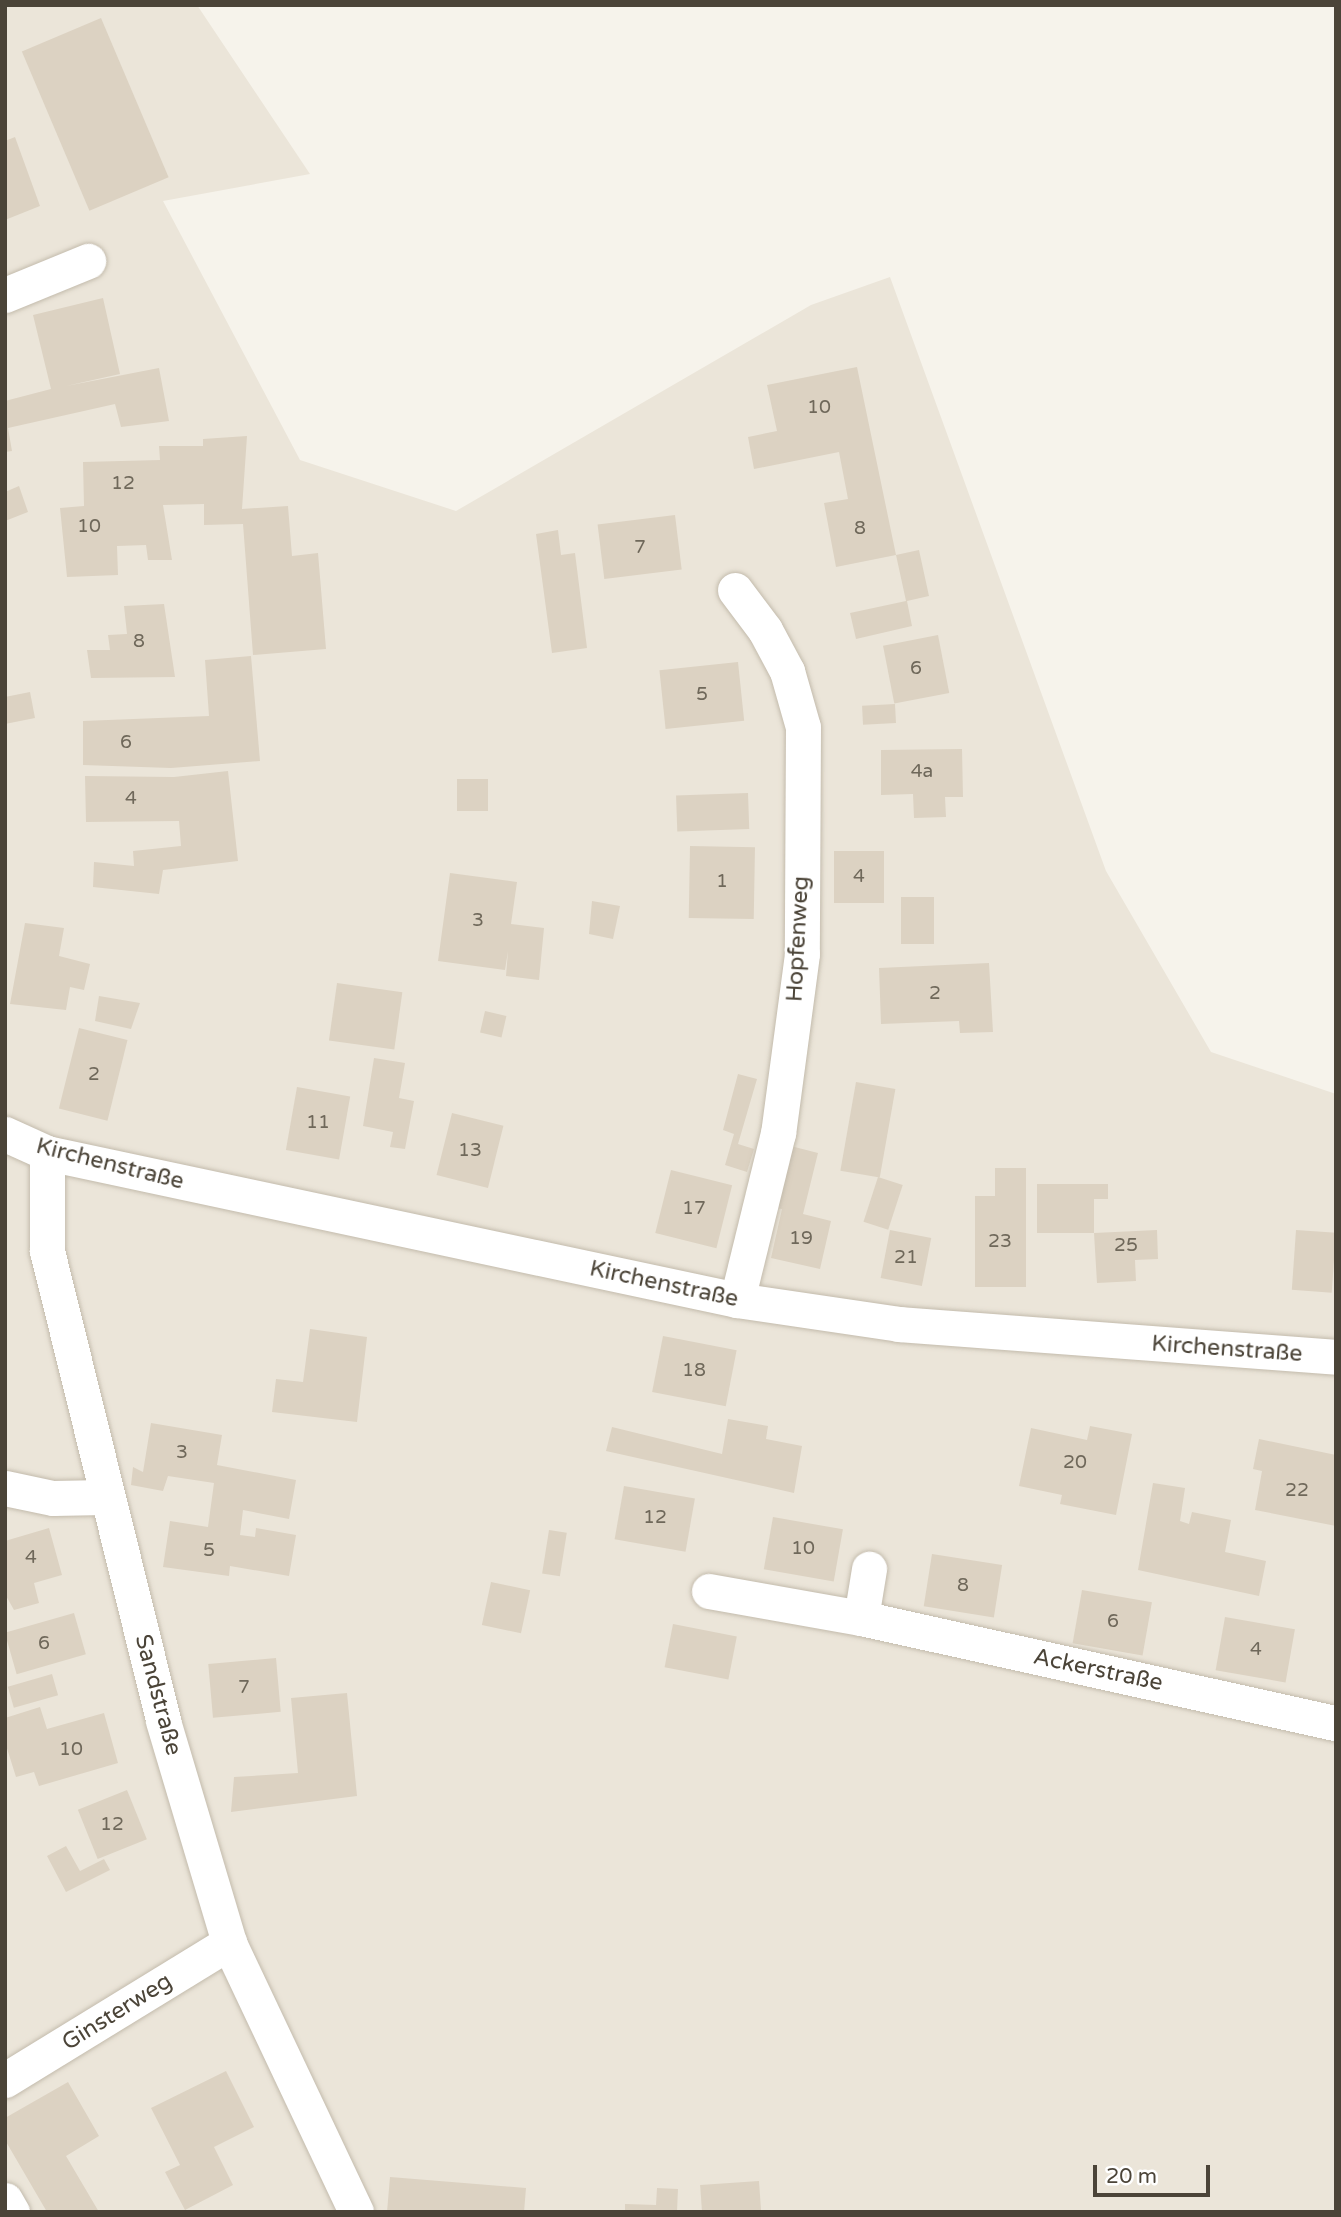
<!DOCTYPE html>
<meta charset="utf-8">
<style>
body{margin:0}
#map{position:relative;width:1341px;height:2217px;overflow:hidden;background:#f6f3eb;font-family:"Varela Round",sans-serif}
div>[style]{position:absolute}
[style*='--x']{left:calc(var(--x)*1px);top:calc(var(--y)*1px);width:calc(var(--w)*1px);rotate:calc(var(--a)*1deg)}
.residential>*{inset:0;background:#ebe5d9}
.building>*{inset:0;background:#dcd2c2;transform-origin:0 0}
.roads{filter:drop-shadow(0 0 2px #c3bbac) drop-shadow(0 0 2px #c3bbac)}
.minor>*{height:35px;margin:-17.5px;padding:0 17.5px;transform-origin:17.5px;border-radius:17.5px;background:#fff}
span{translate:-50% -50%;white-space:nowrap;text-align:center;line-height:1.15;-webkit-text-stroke:5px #fff;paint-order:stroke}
.number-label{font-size:19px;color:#6f685a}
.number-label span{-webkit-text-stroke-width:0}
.street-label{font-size:23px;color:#4b4438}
.frame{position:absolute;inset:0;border:7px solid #4b4438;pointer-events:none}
.scale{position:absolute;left:1093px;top:2165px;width:117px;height:32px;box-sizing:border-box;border:4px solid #4b4438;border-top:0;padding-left:9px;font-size:21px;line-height:24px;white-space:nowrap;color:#4b4438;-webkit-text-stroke:5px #fff;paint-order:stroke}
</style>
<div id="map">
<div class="residential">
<div style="clip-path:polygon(5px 5px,197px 5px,310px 174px,163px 201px,300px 460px,456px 511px,811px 305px,890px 277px,1106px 871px,1211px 1052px,1336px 1094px,1336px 2212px,5px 2212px)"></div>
</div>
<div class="building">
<div style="left:101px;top:18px;width:173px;height:86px;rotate:67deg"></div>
<div style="clip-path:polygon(15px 137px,40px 206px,5px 220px,5px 141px)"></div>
<div style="clip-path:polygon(103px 298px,120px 374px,66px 386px,159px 368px,169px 421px,121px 427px,115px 404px,8px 428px,12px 451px,5px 452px,5px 401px,51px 389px,33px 315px)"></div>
<div style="clip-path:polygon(857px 367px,896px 555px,836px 567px,824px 503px,848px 499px,839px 452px,754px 469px,748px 437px,777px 431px,767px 385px)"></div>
<div style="clip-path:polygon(247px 436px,242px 509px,288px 506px,292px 556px,318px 553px,326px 649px,253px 655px,243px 524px,204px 525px,204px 504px,163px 505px,172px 560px,148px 560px,146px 545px,117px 546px,118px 575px,67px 577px,60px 508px,84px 506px,83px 462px,160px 460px,159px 446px,203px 446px,203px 439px)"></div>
<div style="clip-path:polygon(19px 486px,28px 512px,5px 521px,5px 492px)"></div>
<div style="left:675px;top:515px;width:55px;height:78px;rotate:83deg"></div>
<div style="clip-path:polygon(558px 530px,561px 555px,575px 553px,587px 648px,552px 653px,536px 534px)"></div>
<div style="clip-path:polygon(919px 550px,929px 596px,907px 601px,912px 626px,856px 639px,850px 613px,906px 601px,896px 555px)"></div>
<div style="clip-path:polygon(164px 604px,175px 677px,91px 678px,87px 650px,110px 650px,108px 635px,127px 634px,124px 606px)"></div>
<div style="left:938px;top:635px;width:59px;height:56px;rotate:79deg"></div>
<div style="clip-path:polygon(251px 656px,260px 761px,171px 768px,83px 765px,83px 721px,209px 716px,205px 660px)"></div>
<div style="left:738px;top:662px;width:59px;height:79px;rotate:84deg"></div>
<div style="clip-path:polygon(30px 692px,35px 718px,5px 724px,5px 697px)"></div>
<div style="left:895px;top:704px;width:19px;height:33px;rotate:87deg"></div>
<div style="clip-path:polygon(962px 749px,963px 797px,945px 797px,946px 817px,914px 818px,913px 794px,881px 795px,881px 750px)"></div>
<div style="clip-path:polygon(228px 771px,238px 861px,163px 870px,159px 894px,93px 887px,94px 862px,134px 866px,133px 851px,181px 846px,179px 821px,86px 822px,85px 776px,174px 777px)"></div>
<div style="left:457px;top:779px;width:31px;height:32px"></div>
<div style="left:748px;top:793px;width:36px;height:72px;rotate:88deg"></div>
<div style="left:690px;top:846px;width:65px;height:72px;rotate:1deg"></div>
<div style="left:834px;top:851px;width:50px;height:52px"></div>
<div style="clip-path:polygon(450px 873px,517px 882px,511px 924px,544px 928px,539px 980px,506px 976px,508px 951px,505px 970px,438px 961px)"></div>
<div style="left:901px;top:897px;width:33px;height:47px"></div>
<div style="clip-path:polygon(592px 901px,620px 906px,613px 939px,589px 934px)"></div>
<div style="clip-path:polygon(25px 923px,64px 928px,59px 956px,90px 964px,84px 990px,70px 987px,66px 1010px,10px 1004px)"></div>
<div style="clip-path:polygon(989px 963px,993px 1032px,960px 1033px,959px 1021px,881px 1024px,879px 968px)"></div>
<div style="left:337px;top:983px;width:66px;height:58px;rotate:8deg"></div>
<div style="clip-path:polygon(99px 996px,140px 1003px,131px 1029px,95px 1021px)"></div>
<div style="left:485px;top:1011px;width:22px;height:22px;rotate:13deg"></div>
<div style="left:79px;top:1028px;width:50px;height:83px;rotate:14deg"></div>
<div style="clip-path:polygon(374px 1058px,405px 1063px,399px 1098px,414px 1101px,405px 1149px,390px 1147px,393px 1132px,363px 1126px)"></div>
<div style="clip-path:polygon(738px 1074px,757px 1079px,738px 1144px,754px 1149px,747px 1172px,725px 1165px,734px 1134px,723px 1130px)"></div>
<div style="left:856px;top:1082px;width:40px;height:90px;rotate:10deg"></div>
<div style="left:297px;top:1087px;width:54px;height:64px;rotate:10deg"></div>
<div style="left:452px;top:1113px;width:53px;height:64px;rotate:14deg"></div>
<div style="clip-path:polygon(783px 1144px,818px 1153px,803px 1214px,831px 1221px,820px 1269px,771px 1258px,782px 1209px,769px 1207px)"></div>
<div style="clip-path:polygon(995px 1168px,1026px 1168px,1026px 1287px,975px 1287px,975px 1196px,995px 1196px)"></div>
<div style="left:671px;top:1170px;width:63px;height:65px;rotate:14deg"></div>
<div style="left:878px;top:1177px;width:26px;height:47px;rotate:18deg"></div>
<div style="clip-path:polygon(1037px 1184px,1108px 1184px,1108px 1199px,1094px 1199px,1094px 1233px,1157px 1230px,1158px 1259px,1135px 1260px,1136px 1281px,1097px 1283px,1094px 1233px,1037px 1233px)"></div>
<div style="left:890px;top:1230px;width:42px;height:49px;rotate:11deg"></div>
<div style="left:1296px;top:1230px;width:40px;height:60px;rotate:4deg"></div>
<div style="clip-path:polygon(310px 1329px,367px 1337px,357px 1422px,272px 1412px,276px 1379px,303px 1382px)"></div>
<div style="left:663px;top:1336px;width:75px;height:57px;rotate:11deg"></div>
<div style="clip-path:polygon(728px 1419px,768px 1426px,766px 1439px,802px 1446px,794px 1493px,606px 1451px,612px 1427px,722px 1454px)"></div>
<div style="clip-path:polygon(151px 1423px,222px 1435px,217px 1465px,296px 1480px,289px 1519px,243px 1510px,240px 1535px,255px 1537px,256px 1528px,296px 1535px,289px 1576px,230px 1566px,229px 1576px,163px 1567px,170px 1521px,208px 1527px,214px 1483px,168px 1476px,163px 1491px,131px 1485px,133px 1467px,143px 1472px)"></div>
<div style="clip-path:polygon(1090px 1426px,1132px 1434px,1116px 1515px,1060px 1504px,1062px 1495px,1019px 1486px,1031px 1428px,1087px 1440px)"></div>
<div style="clip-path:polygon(1259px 1439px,1336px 1455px,1336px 1526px,1255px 1510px,1262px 1471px,1253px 1469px)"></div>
<div style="clip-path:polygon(1153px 1483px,1185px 1488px,1180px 1521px,1189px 1524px,1192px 1512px,1231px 1520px,1225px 1552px,1266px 1561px,1259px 1596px,1138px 1570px)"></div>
<div style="left:624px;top:1486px;width:72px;height:54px;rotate:10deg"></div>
<div style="left:773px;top:1517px;width:71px;height:53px;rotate:10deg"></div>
<div style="clip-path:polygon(49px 1528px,62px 1575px,34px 1583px,39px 1603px,14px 1610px,5px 1594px,5px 1541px)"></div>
<div style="left:549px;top:1530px;width:18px;height:44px;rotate:9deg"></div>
<div style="left:932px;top:1554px;width:71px;height:53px;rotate:9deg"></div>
<div style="left:491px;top:1582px;width:40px;height:44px;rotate:12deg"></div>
<div style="left:1082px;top:1590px;width:71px;height:54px;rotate:10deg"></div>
<div style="left:74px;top:1613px;width:43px;height:72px;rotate:74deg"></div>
<div style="left:1225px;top:1617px;width:71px;height:54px;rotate:10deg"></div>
<div style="left:673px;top:1624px;width:65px;height:44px;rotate:11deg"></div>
<div style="left:276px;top:1658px;width:54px;height:68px;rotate:85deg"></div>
<div style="left:52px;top:1674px;width:22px;height:46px;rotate:74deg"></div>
<div style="clip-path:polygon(347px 1693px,357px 1796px,231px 1812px,234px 1777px,298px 1773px,291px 1698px)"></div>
<div style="clip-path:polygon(40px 1707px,47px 1729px,104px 1713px,118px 1763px,39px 1786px,34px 1772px,16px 1777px,5px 1742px,5px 1718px)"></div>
<div style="left:127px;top:1790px;width:53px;height:53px;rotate:68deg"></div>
<div style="clip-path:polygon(66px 1846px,80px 1871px,104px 1859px,110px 1870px,66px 1892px,47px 1856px)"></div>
<div style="clip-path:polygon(226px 2071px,254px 2127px,214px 2147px,233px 2185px,185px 2210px,165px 2172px,180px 2165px,151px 2108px)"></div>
<div style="clip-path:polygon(68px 2082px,99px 2136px,66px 2156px,99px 2212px,47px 2212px,5px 2140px,5px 2118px)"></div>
<div style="clip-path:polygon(390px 2177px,526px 2188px,524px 2212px,387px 2212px)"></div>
<div style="left:759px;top:2181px;width:30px;height:59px;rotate:86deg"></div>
<div style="clip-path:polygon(657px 2188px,678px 2189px,677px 2212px,625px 2212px,625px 2204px,656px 2205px)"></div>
</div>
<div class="roads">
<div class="minor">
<div style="--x:5;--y:295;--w:90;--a:-22.3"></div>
<div style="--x:735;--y:590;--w:50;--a:53.1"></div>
<div style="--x:765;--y:630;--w:47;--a:61.8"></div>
<div style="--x:787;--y:671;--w:58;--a:74.1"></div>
<div style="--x:803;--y:727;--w:227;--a:90.3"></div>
<div style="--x:802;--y:954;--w:181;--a:97.6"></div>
<div style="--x:778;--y:1133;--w:172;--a:103.8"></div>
<div style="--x:5;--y:1134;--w:46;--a:24.3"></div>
<div style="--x:47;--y:1153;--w:705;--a:12.03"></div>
<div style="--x:737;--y:1300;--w:164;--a:8.4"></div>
<div style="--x:899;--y:1324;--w:438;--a:4.3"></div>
<div style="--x:47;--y:1153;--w:98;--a:90"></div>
<div style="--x:47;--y:1251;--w:484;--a:76.1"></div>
<div style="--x:163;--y:1721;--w:232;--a:73.4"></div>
<div style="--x:229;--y:1943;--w:297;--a:64.7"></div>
<div style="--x:5;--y:1488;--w:49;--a:11.8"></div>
<div style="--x:53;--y:1498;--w:52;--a:-1.1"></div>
<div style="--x:709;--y:1591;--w:154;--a:10.1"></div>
<div style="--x:861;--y:1618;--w:486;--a:12.5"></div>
<div style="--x:861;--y:1618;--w:50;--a:-80.7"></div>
<div style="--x:5;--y:2080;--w:263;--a:-31.5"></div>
<div style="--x:5;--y:2200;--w:14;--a:60"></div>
</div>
</div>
<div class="number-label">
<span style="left:819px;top:408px">10</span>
<span style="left:123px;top:484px">12</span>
<span style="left:89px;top:527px">10</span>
<span style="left:860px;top:529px">8</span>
<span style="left:640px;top:548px">7</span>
<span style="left:139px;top:642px">8</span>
<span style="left:916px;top:669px">6</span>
<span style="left:702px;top:695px">5</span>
<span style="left:126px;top:743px">6</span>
<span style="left:922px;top:772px">4a</span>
<span style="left:131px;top:799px">4</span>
<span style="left:859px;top:877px">4</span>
<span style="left:722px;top:882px">1</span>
<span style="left:478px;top:921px">3</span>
<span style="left:935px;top:994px">2</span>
<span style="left:94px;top:1075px">2</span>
<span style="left:318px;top:1123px">11</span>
<span style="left:470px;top:1151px">13</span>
<span style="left:694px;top:1209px">17</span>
<span style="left:801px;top:1239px">19</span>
<span style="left:1000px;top:1242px">23</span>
<span style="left:1126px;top:1246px">25</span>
<span style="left:906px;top:1258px">21</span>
<span style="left:694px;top:1371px">18</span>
<span style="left:182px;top:1453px">3</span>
<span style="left:1075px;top:1463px">20</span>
<span style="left:1297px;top:1491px">22</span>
<span style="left:655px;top:1518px">12</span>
<span style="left:803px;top:1549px">10</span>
<span style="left:209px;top:1551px">5</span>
<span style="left:31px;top:1558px">4</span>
<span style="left:963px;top:1586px">8</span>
<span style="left:1113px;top:1622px">6</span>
<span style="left:44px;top:1644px">6</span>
<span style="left:1256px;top:1650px">4</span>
<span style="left:244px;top:1688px">7</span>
<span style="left:71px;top:1750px">10</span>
<span style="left:112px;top:1825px">12</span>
</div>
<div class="street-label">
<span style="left:798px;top:939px;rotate:-87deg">Hopfenweg</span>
<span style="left:110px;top:1164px;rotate:14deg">Kirchenstraße</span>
<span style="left:664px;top:1284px;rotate:12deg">Kirchenstraße</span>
<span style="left:1227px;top:1349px;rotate:4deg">Kirchenstraße</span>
<span style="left:1098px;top:1670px;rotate:12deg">Ackerstraße</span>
<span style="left:158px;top:1695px;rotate:75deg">Sandstraße</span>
<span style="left:117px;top:2012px;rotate:-32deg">Ginsterweg</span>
</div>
<div class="frame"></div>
<div class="scale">20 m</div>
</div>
